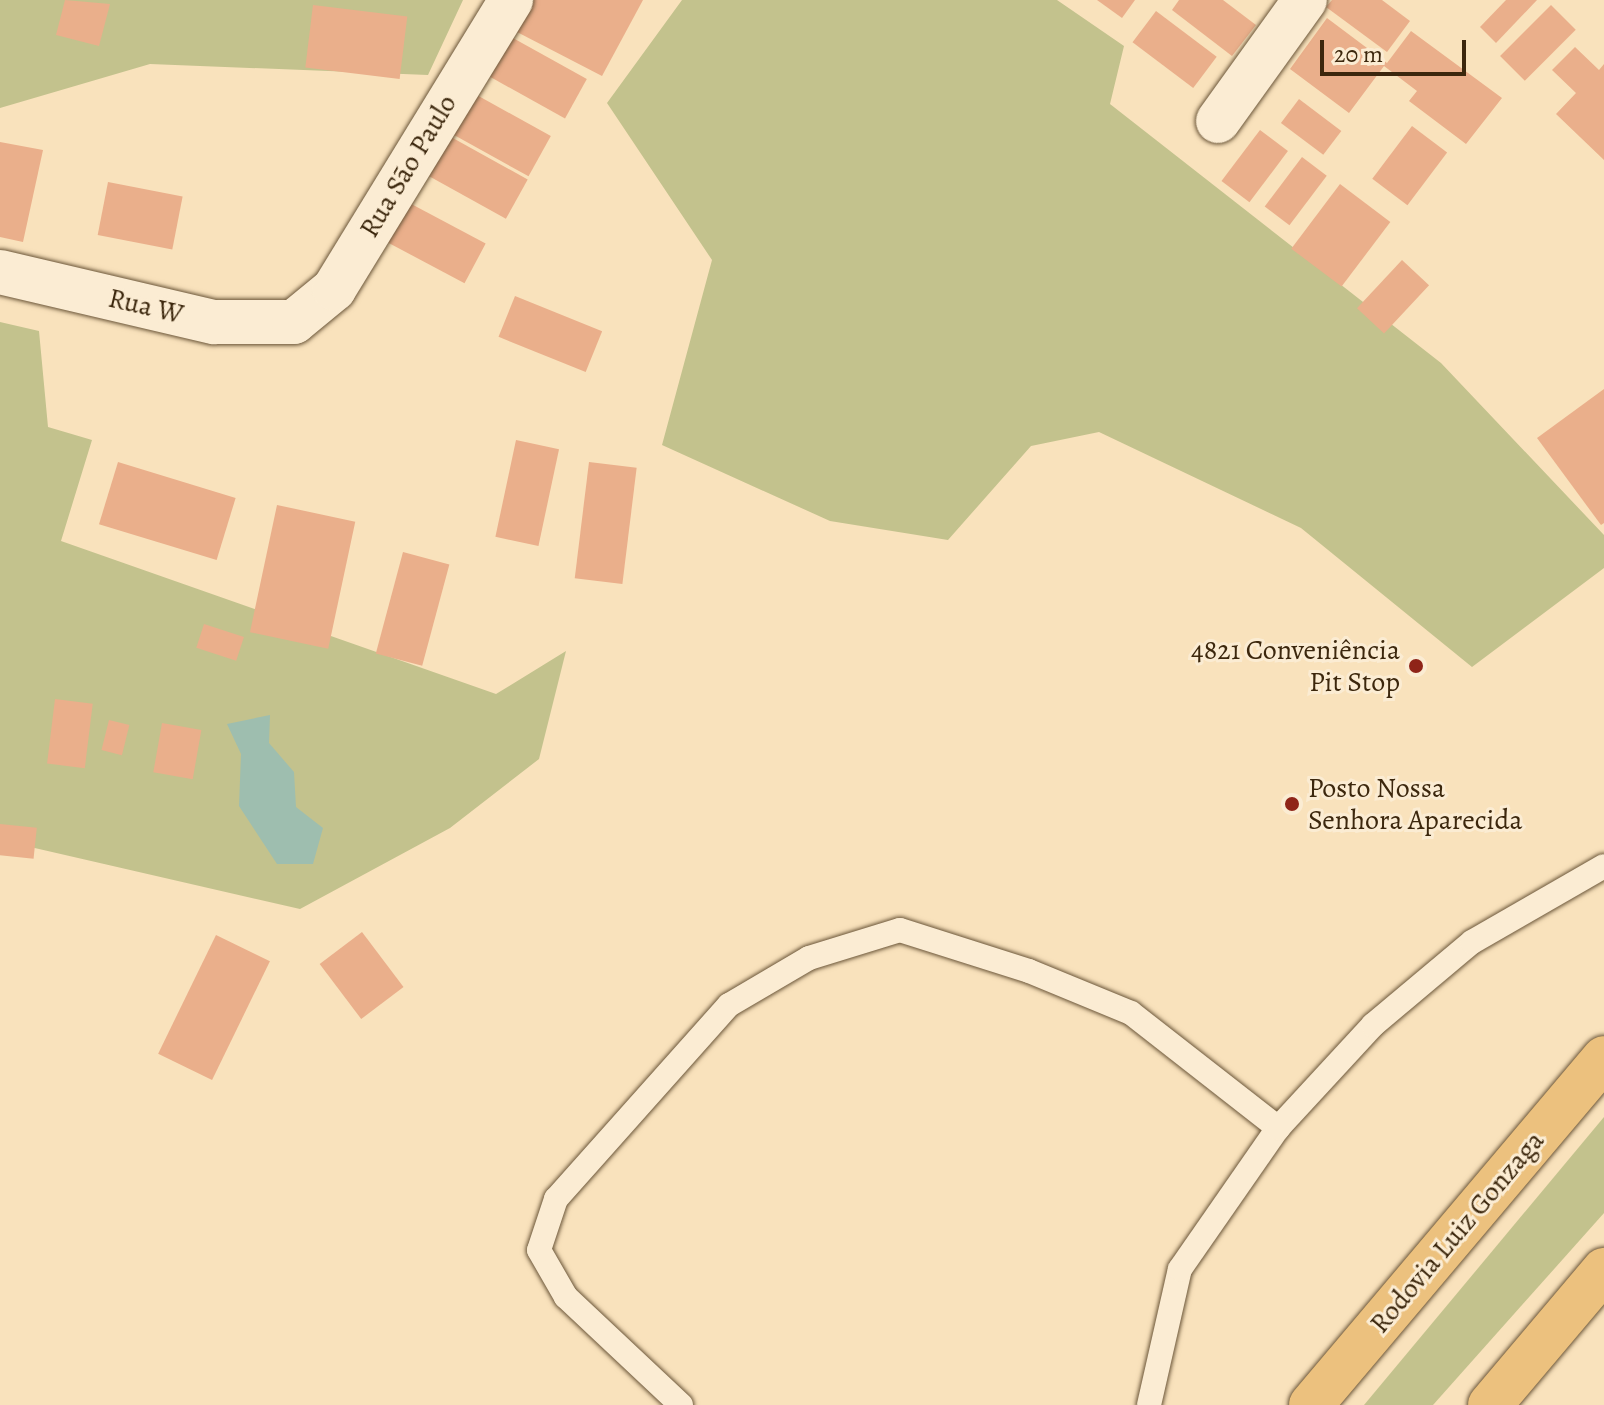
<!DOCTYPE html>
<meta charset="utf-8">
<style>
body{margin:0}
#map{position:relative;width:1604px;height:1405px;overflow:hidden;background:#f9e2bc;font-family:Alegreya,serif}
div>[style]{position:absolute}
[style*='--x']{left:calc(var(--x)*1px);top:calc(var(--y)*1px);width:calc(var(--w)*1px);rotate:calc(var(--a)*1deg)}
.green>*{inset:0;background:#c3c28d}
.water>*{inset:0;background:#9ebeaf}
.building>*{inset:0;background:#eaaf8b;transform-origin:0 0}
.roads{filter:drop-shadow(0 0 2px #6b5639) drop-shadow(0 0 2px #6b5639)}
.lane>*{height:24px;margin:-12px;padding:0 12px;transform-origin:12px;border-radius:12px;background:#fbecd3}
.street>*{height:44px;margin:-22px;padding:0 22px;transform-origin:22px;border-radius:22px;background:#fbecd3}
.highway>*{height:44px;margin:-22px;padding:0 22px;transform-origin:22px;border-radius:22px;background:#ecc17e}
.dots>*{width:22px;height:22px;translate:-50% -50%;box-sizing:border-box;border:4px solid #fbecd3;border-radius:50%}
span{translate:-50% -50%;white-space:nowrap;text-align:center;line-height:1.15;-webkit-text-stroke:6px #fbecd3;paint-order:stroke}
.street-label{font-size:28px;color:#3c270d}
.poi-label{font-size:28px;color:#3c270d}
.right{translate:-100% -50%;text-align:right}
.left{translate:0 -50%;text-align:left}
.scale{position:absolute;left:1320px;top:40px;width:146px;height:36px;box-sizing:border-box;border:4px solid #3c270d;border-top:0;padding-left:10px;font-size:24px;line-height:28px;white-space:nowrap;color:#3c270d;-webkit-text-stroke:6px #fbecd3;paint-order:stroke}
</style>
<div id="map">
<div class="green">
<div style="clip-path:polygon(0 0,463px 0,428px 75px,150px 64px,0 108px)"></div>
<div style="clip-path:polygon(682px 0,1057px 0,1124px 46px,1110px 104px,1441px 363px,1604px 535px,1604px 568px,1472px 667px,1301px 528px,1099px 432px,1031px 446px,948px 540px,830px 521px,662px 445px,712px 260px,607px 103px)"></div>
<div style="clip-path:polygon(0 322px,39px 331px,48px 427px,92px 440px,61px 541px,496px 694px,566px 651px,539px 759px,450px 828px,300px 909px,0 840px)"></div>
<div style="clip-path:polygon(1604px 1117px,1604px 1213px,1433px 1405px,1364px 1405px)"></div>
</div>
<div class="water">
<div style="clip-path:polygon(270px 715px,269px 743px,294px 772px,296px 807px,323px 828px,313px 864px,277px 864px,239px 806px,241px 754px,227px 724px)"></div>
</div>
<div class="building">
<div style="clip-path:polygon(65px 0,110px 4px,99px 46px,56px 35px)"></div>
<div style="clip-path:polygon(534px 0,643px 0,602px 76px,517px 32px)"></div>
<div style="clip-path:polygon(1097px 0,1135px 0,1122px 18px)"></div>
<div style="clip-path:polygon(1179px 0,1223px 0,1256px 25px,1232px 56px,1172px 10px)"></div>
<div style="clip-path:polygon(1332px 0,1382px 0,1410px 21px,1387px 52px,1326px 7px)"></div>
<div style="clip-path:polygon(1506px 0,1537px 0,1496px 43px,1480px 27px)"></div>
<div style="left:313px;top:5px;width:95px;height:63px;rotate:7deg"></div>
<div style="left:1551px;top:5px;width:35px;height:72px;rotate:45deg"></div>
<div style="left:1156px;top:11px;width:76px;height:39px;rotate:37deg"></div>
<div style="clip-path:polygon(1327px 18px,1387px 63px,1411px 31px,1502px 98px,1466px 144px,1409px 101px,1417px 91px,1384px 66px,1349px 113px,1290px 69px)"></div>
<div style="left:502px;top:32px;width:97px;height:45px;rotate:29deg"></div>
<div style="clip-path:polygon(1575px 47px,1599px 70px,1604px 64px,1604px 160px,1556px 114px,1576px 93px,1552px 70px)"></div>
<div style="left:466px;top:89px;width:97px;height:46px;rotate:29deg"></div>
<div style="left:1299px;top:99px;width:53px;height:30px;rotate:37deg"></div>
<div style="left:1412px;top:126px;width:44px;height:66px;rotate:37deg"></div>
<div style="left:1260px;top:130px;width:35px;height:64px;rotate:37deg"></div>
<div style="left:442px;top:132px;width:98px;height:45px;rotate:29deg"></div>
<div style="clip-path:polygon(0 142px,43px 150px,23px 242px,0 237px)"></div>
<div style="left:1302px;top:157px;width:31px;height:62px;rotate:37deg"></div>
<div style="left:108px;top:182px;width:76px;height:54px;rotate:11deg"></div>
<div style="left:1340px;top:184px;width:63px;height:81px;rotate:37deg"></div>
<div style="left:400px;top:198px;width:97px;height:45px;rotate:28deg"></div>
<div style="left:1402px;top:260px;width:37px;height:66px;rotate:43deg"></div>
<div style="left:515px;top:296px;width:94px;height:44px;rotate:22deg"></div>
<div style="clip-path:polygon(1604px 389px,1604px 523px,1601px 525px,1537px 438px)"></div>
<div style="left:516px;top:440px;width:44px;height:99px;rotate:12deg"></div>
<div style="left:118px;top:462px;width:123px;height:65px;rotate:17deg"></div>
<div style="left:589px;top:462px;width:48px;height:117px;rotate:7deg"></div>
<div style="left:277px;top:505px;width:80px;height:130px;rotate:12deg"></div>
<div style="left:403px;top:552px;width:48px;height:105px;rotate:15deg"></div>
<div style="left:204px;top:624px;width:42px;height:25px;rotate:18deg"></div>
<div style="left:55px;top:699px;width:38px;height:65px;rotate:7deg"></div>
<div style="left:109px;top:720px;width:21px;height:31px;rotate:14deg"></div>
<div style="left:162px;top:723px;width:40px;height:50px;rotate:10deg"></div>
<div style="left:0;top:824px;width:37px;height:31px;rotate:6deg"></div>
<div style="left:362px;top:932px;width:69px;height:53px;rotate:53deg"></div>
<div style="left:216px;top:935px;width:60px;height:132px;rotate:26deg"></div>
</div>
<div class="roads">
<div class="lane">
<div style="--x:681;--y:1405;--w:158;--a:-136.8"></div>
<div style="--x:566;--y:1297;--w:54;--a:-119.9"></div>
<div style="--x:539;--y:1250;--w:54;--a:-71.6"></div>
<div style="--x:556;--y:1199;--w:260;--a:-48.3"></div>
<div style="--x:729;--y:1005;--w:93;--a:-30.4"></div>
<div style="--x:809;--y:958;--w:95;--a:-17.1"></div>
<div style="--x:900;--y:930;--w:135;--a:17.6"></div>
<div style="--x:1029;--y:971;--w:110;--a:22.4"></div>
<div style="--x:1131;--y:1013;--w:187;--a:38"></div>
<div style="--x:1149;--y:1405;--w:139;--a:-77.2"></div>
<div style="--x:1180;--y:1269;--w:172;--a:-55.2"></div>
<div style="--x:1278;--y:1128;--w:140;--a:-47.3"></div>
<div style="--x:1373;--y:1025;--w:129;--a:-40"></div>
<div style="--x:1472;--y:942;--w:152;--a:-29.9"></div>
</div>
<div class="street">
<div style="--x:1218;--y:121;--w:149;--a:-54.3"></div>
<div style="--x:0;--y:272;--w:220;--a:13.2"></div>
<div style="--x:214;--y:322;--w:80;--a:0"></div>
<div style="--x:294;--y:322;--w:52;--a:-39.5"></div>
<div style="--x:334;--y:289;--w:339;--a:-58.5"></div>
</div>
<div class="highway">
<div style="--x:1311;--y:1405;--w:454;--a:-49.8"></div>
<div style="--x:1490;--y:1405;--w:177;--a:-49.8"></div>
</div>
</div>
<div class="dots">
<div style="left:1416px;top:666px;background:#8f2418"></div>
<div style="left:1292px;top:804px;background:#8f2418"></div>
</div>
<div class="street-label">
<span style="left:408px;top:166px;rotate:-59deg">Rua São Paulo</span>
<span style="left:146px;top:306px;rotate:13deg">Rua W</span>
<span style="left:1457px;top:1232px;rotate:-50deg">Rodovia Luiz Gonzaga</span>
</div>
<div class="poi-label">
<span class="right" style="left:1400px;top:666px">4821 Conveniência<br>Pit Stop</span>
<span class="left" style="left:1308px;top:804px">Posto Nossa<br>Senhora Aparecida</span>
</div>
<div class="scale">20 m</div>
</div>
